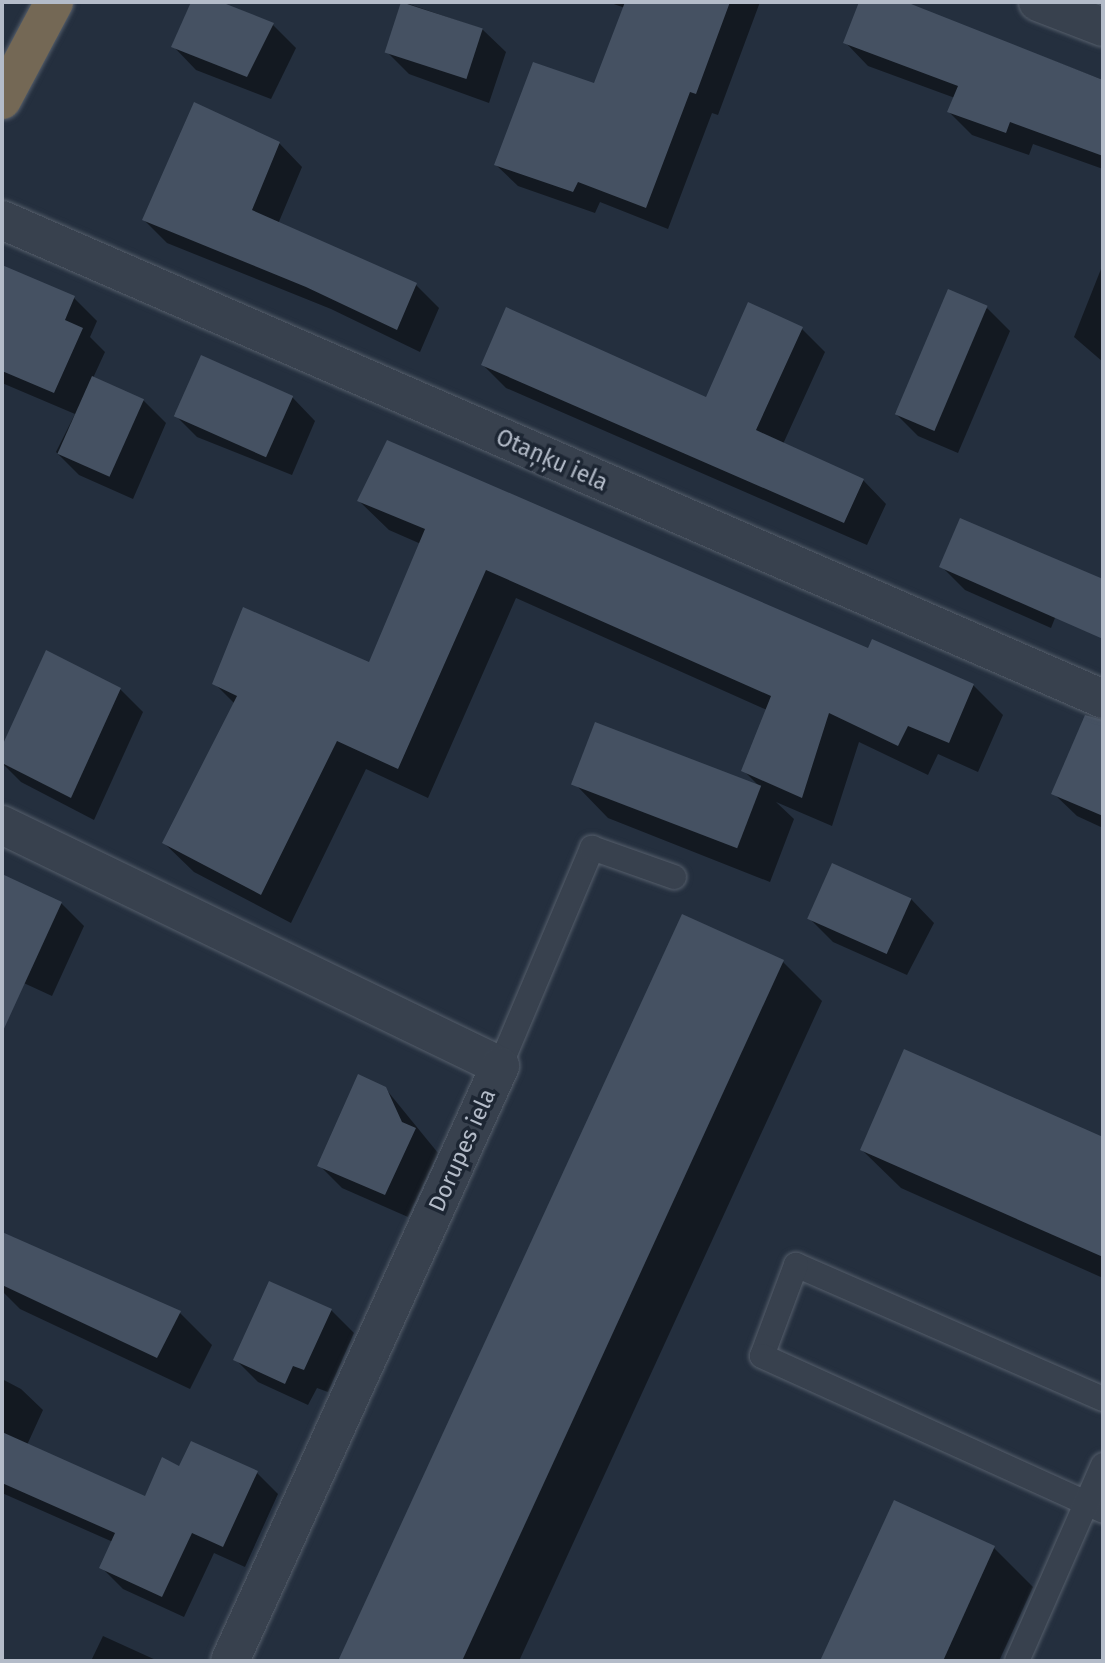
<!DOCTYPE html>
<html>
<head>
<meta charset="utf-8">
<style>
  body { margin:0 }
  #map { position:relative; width:1105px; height:1663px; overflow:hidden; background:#242f3e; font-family:"Fira Sans",sans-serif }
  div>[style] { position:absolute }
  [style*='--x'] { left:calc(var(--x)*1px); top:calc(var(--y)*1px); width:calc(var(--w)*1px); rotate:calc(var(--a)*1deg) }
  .shadow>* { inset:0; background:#0007 }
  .building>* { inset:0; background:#455162; transform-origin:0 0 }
  .roads { filter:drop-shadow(0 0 2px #565f6c) drop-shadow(0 0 2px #565f6c) }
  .lane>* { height:24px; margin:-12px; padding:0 12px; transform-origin:12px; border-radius:12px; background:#38414e }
  .street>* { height:38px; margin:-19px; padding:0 19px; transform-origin:19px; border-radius:19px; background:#38414e }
  .highway>* { height:38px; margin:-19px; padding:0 19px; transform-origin:19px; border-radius:19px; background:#746855 }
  span { translate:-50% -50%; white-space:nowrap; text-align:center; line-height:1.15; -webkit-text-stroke:7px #1d2633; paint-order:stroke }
  .street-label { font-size:23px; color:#b4bcc9 }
  .frame { position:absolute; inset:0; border:4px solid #b4bcc9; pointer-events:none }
</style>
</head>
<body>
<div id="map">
  <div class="shadow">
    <div style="clip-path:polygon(192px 2px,217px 2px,273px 25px,296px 48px,271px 99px,196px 70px,173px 46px)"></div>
    <div style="clip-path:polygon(403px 2px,482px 29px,506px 52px,489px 103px,409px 74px,386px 51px)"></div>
    <div style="clip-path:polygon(608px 2px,760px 2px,718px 115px,712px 113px,668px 229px,600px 202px,595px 213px,518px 186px,496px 165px,595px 85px,625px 8px)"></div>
    <div style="clip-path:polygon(861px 2px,900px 2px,1103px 80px,1103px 169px,1033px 144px,1029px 155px,972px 135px,949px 112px,955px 98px,868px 66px,845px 42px)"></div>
    <div style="clip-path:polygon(279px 143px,302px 167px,278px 224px,416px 285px,439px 308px,420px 352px,331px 309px,167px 243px,144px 220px)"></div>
    <div style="clip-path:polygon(1103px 264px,1103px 362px,1074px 337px)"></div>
    <div style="clip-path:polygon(2px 267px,74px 298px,97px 321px,90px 337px,105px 352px,93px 378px,143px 400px,166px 423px,133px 499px,79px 475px,56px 452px,75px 414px,2px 383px)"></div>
    <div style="clip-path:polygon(748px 305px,802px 329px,825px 352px,783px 444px,863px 480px,886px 504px,867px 545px,506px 388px,483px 365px,707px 400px)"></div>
    <div style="clip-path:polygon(987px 308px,1010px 331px,958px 453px,918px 436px,895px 413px)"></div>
    <div style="clip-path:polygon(292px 397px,315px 421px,292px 475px,197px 437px,174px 414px)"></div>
    <div style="clip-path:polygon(359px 501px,869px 650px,973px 685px,1003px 715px,978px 772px,938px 754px,928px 775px,859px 742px,832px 826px,776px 802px,794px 819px,770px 882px,608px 818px,576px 785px,759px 786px,743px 770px,767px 710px,516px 598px,428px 798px,366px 769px,291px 923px,194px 872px,164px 843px,235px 704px,215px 684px,370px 665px,421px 544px,389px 530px)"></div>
    <div style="clip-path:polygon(941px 566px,1070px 580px,1051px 628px,965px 590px)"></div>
    <div style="clip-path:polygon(47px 652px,120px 689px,143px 712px,94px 820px,21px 782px,2px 763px,2px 750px)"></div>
    <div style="clip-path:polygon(1080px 731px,1103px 741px,1103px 828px,1077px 816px,1053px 793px)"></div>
    <div style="clip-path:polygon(4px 877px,61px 903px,84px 926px,52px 996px,2px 973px)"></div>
    <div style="clip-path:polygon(911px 899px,934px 923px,907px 975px,833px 942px,810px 919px)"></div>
    <div style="clip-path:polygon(683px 916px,783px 962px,822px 1001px,519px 1661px,340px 1661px)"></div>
    <div style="clip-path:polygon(905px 1051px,1103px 1139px,1103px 1278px,901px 1188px,862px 1150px)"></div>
    <div style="clip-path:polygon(385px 1088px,438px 1153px,408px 1217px,342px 1188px,319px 1165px)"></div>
    <div style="clip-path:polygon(6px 1236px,180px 1313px,212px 1345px,190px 1389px,20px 1309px,2px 1291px)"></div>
    <div style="clip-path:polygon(331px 1310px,354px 1333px,328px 1392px,317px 1388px,308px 1405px,258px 1382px,235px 1359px)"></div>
    <div style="clip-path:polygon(2px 1379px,21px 1389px,43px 1410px,27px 1445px,146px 1498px,180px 1468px,257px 1473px,278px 1494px,245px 1567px,214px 1553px,184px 1617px,123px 1589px,101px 1567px,113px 1542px,2px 1493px)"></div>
    <div style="clip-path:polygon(894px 1502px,994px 1548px,1033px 1587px,999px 1661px,822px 1661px)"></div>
    <div style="clip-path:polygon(103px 1636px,158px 1661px,91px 1661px)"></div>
  </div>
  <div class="building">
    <div style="clip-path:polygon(191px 2px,221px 2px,274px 23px,247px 77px,171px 47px)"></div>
    <div style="left:401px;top:2px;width:86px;height:53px;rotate:18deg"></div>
    <div style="clip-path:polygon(625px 2px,730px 2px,696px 94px,690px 92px,646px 208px,578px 182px,573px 192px,494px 165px,533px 62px,594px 83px)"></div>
    <div style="clip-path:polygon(859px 2px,906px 2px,1103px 80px,1103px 156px,1010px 122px,1006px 133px,947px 112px,958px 86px,843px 43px)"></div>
    <div style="clip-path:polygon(194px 102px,280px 142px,252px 210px,417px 283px,397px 330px,306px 287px,142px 220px)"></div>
    <div style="clip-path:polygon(2px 265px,75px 296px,65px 320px,83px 328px,54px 393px,2px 371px)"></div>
    <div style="left:948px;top:289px;width:43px;height:136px;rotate:23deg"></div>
    <div style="clip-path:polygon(748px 302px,803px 327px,756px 430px,864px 479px,844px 523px,481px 365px,506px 307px,706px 397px)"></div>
    <div style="left:201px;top:355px;width:101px;height:67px;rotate:24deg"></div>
    <div style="left:92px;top:376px;width:57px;height:85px;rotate:24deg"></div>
    <div style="clip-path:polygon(387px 440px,868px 648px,872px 639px,974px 684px,949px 743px,908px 726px,898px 746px,829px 713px,802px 798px,741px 771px,771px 696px,486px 570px,398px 769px,337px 741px,261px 895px,162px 843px,237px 696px,212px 684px,243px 607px,369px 662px,425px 529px,357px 501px)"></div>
    <div style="clip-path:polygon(960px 518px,1103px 579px,1103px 639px,939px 567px)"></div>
    <div style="clip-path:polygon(46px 650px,121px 688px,71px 798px,2px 763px,2px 746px)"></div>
    <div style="clip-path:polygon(1085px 715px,1103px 720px,1103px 816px,1051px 794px)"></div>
    <div style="left:595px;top:722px;width:178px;height:67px;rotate:21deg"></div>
    <div style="left:832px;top:863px;width:87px;height:61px;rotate:24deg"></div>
    <div style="clip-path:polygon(2px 874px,62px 902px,2px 1033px)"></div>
    <div style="clip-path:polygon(682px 914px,784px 960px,572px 1422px,462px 1661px,338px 1661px)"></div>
    <div style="clip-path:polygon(904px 1049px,1103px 1137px,1103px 1257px,860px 1150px)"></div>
    <div style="clip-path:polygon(358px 1074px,386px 1087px,402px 1122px,416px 1128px,385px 1195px,317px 1166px)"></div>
    <div style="clip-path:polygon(2px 1232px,181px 1311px,157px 1358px,2px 1285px)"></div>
    <div style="clip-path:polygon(269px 1281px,332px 1309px,304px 1370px,293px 1366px,285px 1384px,233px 1360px)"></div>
    <div style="clip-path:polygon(2px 1432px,145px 1496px,162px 1457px,179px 1466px,191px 1441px,258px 1471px,223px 1547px,192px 1533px,162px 1597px,99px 1568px,115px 1533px,2px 1483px)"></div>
    <div style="clip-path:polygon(894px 1500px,995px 1546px,943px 1661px,820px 1661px)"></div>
  </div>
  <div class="roads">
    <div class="lane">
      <div style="--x:500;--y:1066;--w:237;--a:-67.1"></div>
      <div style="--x:592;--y:848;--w:87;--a:19.5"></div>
      <div style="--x:1103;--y:1399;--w:335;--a:-156.4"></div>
      <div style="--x:796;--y:1265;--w:97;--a:110.5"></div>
      <div style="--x:762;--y:1356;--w:375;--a:24.4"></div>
      <div style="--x:1017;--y:1661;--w:214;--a:-66.3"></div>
    </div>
    <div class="street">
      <div style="--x:1038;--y:2;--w:70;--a:21"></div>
      <div style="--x:2;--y:220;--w:1201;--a:23.51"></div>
      <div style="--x:2;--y:825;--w:553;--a:25.82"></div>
      <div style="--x:500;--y:1066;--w:653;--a:114.41"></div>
    </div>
    <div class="highway">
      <div style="--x:2;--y:100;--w:111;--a:-62"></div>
    </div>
  </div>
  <div class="street-label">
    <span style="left:552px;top:460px;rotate:24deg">Otaņķu iela</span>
    <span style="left:462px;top:1150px;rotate:-66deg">Dorupes iela</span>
  </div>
  <div class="frame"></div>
</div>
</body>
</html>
